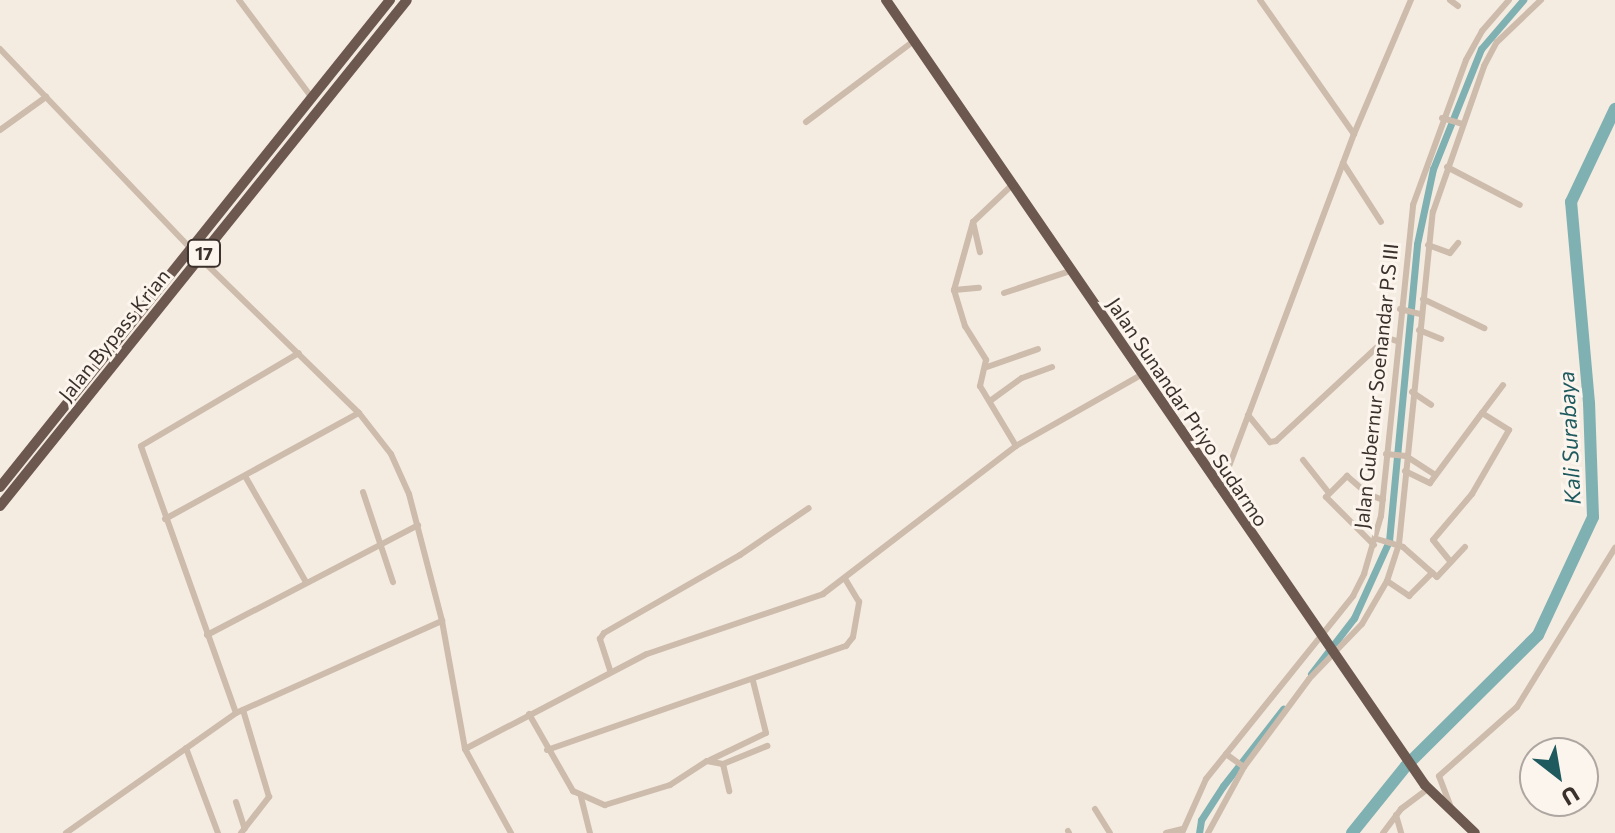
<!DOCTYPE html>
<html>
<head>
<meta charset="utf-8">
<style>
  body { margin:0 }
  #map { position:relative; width:1615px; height:833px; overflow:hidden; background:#f4ebe1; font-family:Commissioner,sans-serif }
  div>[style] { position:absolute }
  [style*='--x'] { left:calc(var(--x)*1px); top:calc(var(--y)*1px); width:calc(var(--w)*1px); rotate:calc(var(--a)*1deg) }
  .canal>* { height:7px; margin:-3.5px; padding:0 3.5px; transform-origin:3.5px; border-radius:3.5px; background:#7fb0b2 }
  .river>* { height:12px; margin:-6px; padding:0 6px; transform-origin:6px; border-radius:6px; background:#7fb0b2 }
  .minor>* { height:6px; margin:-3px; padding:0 3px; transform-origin:3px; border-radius:3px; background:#cdbbac }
  .trunk>* { height:10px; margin:-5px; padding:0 5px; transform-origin:5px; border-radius:5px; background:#6c584f }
  span { translate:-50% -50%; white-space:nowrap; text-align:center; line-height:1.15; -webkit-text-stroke:6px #fbf5ee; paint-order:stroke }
  .shield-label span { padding:2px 6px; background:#fbf5ee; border:2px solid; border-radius:6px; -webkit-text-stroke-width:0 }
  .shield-label { font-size:18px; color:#3b302b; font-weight:700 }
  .street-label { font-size:20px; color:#3b302b }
  .water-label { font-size:22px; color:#1f5a5e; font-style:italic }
  .north { position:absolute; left:1519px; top:737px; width:80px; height:80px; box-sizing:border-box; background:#fbf5ee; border:2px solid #aea6a0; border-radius:50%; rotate:149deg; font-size:22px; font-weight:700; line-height:32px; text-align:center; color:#3b302b }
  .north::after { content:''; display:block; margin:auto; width:28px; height:36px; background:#1f5a5e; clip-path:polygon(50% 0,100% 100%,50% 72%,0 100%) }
</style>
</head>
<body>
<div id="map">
  <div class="canal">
    <div style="--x:1311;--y:674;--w:71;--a:-52.5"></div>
    <div style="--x:1354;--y:618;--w:85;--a:-65.6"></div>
    <div style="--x:1389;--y:541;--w:298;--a:-84.6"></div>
    <div style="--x:1417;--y:244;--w:77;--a:-78"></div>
    <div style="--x:1433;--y:169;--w:129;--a:-68.2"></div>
    <div style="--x:1481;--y:49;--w:65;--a:-49.4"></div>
    <div style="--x:1199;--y:833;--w:13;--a:-81"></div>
    <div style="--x:1201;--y:820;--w:40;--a:-57.1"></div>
    <div style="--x:1223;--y:786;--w:98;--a:-52.1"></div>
  </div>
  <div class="river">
    <div style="--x:1352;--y:833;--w:86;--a:-51.1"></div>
    <div style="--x:1406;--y:766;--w:186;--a:-44.8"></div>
    <div style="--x:1538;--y:635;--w:130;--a:-65"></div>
    <div style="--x:1593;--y:517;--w:114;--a:-92"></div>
    <div style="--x:1589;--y:403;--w:202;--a:-95.1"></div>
    <div style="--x:1571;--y:202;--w:103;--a:-64.7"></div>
  </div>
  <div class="minor">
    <div style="--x:239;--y:0;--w:122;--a:53.3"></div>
    <div style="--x:1260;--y:0;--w:164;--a:55"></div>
    <div style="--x:1450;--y:0;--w:10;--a:37"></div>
    <div style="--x:0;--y:49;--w:277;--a:46.3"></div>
    <div style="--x:1442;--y:118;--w:22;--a:16"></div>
    <div style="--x:806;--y:122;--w:135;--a:-36.9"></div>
    <div style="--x:0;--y:130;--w:57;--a:-35.7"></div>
    <div style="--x:1343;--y:163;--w:70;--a:57.2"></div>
    <div style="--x:1447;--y:167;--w:82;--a:27.5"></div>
    <div style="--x:1011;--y:186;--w:52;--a:136.5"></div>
    <div style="--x:973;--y:222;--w:71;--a:105.6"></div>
    <div style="--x:954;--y:290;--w:38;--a:73"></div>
    <div style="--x:965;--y:326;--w:40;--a:58"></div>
    <div style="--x:986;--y:360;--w:27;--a:103"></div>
    <div style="--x:980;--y:386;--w:70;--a:59"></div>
    <div style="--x:973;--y:222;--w:31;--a:77"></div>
    <div style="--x:1428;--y:245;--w:23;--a:20"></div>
    <div style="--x:1450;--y:253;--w:13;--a:-51"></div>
    <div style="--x:199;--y:257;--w:223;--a:44.3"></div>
    <div style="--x:359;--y:413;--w:52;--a:52"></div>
    <div style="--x:391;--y:454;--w:44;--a:65.8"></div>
    <div style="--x:409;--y:494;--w:131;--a:75.4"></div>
    <div style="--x:442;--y:621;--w:130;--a:79.8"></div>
    <div style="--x:465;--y:749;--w:96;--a:61.3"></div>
    <div style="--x:954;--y:290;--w:25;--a:-5"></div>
    <div style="--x:1004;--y:293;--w:70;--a:-18.4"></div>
    <div style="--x:1423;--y:299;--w:68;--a:25.4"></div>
    <div style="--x:1400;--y:309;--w:21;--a:14"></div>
    <div style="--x:1419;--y:330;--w:24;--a:22"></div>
    <div style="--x:987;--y:367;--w:54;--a:-19.4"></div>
    <div style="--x:1412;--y:392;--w:23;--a:34"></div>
    <div style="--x:990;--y:401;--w:39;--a:-36"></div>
    <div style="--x:1022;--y:378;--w:32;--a:-20"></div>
    <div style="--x:1482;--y:413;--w:35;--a:-53"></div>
    <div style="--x:1248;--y:415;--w:35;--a:51"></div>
    <div style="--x:1270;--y:442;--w:6;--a:-9"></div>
    <div style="--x:1276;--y:441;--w:151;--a:-42.9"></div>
    <div style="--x:1387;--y:338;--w:10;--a:17"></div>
    <div style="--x:1386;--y:454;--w:20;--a:6"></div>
    <div style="--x:1406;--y:456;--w:35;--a:33"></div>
    <div style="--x:1303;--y:460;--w:42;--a:51.8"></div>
    <div style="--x:1405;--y:471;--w:28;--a:26"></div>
    <div style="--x:1430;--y:483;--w:87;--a:-53.4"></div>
    <div style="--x:1482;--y:413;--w:32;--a:32"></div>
    <div style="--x:1509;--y:430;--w:74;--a:120"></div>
    <div style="--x:1472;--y:494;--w:60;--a:130.3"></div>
    <div style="--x:1433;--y:540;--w:28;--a:51"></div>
    <div style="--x:245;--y:476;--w:122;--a:60.1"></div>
    <div style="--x:1216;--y:485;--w:12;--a:-42"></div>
    <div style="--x:1225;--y:477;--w:366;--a:-69.4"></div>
    <div style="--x:1354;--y:134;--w:146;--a:-67"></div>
    <div style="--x:363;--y:492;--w:95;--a:71.6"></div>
    <div style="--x:165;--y:519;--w:221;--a:-28.7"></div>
    <div style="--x:1377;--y:539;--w:27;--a:17"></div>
    <div style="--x:1403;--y:547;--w:45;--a:41.4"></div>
    <div style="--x:1437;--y:577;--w:41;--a:-47"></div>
    <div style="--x:1374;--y:545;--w:68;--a:-135"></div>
    <div style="--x:1326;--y:497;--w:30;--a:-45"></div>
    <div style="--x:1347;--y:476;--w:28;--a:41"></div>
    <div style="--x:1368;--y:494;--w:16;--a:22"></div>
    <div style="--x:1387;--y:581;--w:27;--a:34"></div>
    <div style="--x:1409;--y:596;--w:33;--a:-45"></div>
    <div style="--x:207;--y:635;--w:238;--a:-27.5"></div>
    <div style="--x:610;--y:670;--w:33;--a:-108"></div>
    <div style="--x:600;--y:639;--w:7;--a:-56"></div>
    <div style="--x:604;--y:633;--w:157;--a:-29.8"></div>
    <div style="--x:740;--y:555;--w:83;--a:-34.3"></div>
    <div style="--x:236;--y:713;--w:283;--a:-109.6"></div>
    <div style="--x:141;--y:446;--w:183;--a:-30.5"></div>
    <div style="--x:529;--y:714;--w:89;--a:60.3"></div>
    <div style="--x:573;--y:791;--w:35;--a:24"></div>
    <div style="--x:605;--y:805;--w:68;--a:-17.1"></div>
    <div style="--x:670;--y:785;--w:44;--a:-33"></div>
    <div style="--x:707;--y:761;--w:16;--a:11"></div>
    <div style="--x:723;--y:764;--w:48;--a:-22.2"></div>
    <div style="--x:186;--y:748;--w:91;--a:69.4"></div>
    <div style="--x:465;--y:749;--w:205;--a:-27.6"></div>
    <div style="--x:647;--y:654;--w:186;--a:-18.8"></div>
    <div style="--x:823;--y:594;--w:243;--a:-37.5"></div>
    <div style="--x:1016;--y:446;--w:144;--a:-29.6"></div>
    <div style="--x:547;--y:750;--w:317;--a:-19.2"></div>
    <div style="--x:846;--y:646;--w:11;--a:-52"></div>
    <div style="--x:853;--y:637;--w:36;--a:-80"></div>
    <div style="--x:859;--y:602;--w:27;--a:-121"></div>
    <div style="--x:1226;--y:754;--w:22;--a:36"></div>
    <div style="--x:710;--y:760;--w:62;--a:-25.7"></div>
    <div style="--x:766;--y:733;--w:54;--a:-104"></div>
    <div style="--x:723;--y:764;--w:28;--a:77"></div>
    <div style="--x:581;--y:797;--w:37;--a:76"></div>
    <div style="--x:236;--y:802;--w:28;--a:72"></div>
    <div style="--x:1095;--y:809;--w:28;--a:58"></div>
    <div style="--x:1452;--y:810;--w:36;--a:-111"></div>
    <div style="--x:1439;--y:776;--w:104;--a:-41.5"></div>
    <div style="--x:1517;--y:707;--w:187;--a:-58.4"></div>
    <div style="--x:1396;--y:815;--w:19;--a:74"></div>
    <div style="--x:1068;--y:831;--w:2;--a:63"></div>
    <div style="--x:66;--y:833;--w:208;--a:-35.2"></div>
    <div style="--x:236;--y:713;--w:226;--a:-24.1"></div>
    <div style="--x:241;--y:833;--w:46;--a:-52.1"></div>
    <div style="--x:269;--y:797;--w:91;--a:-106.6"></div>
    <div style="--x:1166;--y:833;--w:16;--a:-14"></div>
    <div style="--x:1182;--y:833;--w:59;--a:-66"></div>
    <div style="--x:1206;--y:779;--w:235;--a:-51.2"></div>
    <div style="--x:1353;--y:596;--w:25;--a:-63"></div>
    <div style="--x:1364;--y:574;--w:60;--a:-73.7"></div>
    <div style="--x:1381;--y:516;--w:313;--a:-84.1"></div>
    <div style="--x:1413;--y:205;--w:154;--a:-69.9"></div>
    <div style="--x:1466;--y:60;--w:33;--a:-61"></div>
    <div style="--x:1482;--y:31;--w:41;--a:-48.9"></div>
    <div style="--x:1208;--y:833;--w:75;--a:-61.4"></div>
    <div style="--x:1244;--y:767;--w:109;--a:-53.5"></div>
    <div style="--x:1309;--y:679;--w:76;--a:-46.1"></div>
    <div style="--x:1362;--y:624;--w:50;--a:-59.8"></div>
    <div style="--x:1387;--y:581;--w:39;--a:-72"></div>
    <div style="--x:1399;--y:544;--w:334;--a:-84.2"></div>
    <div style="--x:1433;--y:212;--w:155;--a:-70.7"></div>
    <div style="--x:1484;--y:66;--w:27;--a:-62"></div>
    <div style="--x:1497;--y:42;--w:61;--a:-43.7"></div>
    <div style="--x:1383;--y:833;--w:30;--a:-53"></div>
    <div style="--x:1401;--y:809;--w:34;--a:-37"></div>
  </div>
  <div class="trunk">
    <div style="--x:886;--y:0;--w:952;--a:55.53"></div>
    <div style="--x:1425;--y:785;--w:69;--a:43.8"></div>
    <div style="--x:0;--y:487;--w:624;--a:-51.31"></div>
    <div style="--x:0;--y:506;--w:649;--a:-51.19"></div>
  </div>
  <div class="shield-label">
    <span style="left:204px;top:253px">17</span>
  </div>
  <div class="street-label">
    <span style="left:114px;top:335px;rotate:-51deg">Jalan Bypass Krian</span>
    <span style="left:1376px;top:386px;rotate:-84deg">Jalan Gubernur Soenandar P.S III</span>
    <span style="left:1188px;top:412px;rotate:56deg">Jalan Sunandar Priyo Sudarmo</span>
  </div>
  <div class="water-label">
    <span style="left:1569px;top:438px;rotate:-93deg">Kali Surabaya</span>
  </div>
  <div class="north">U</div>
</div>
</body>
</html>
